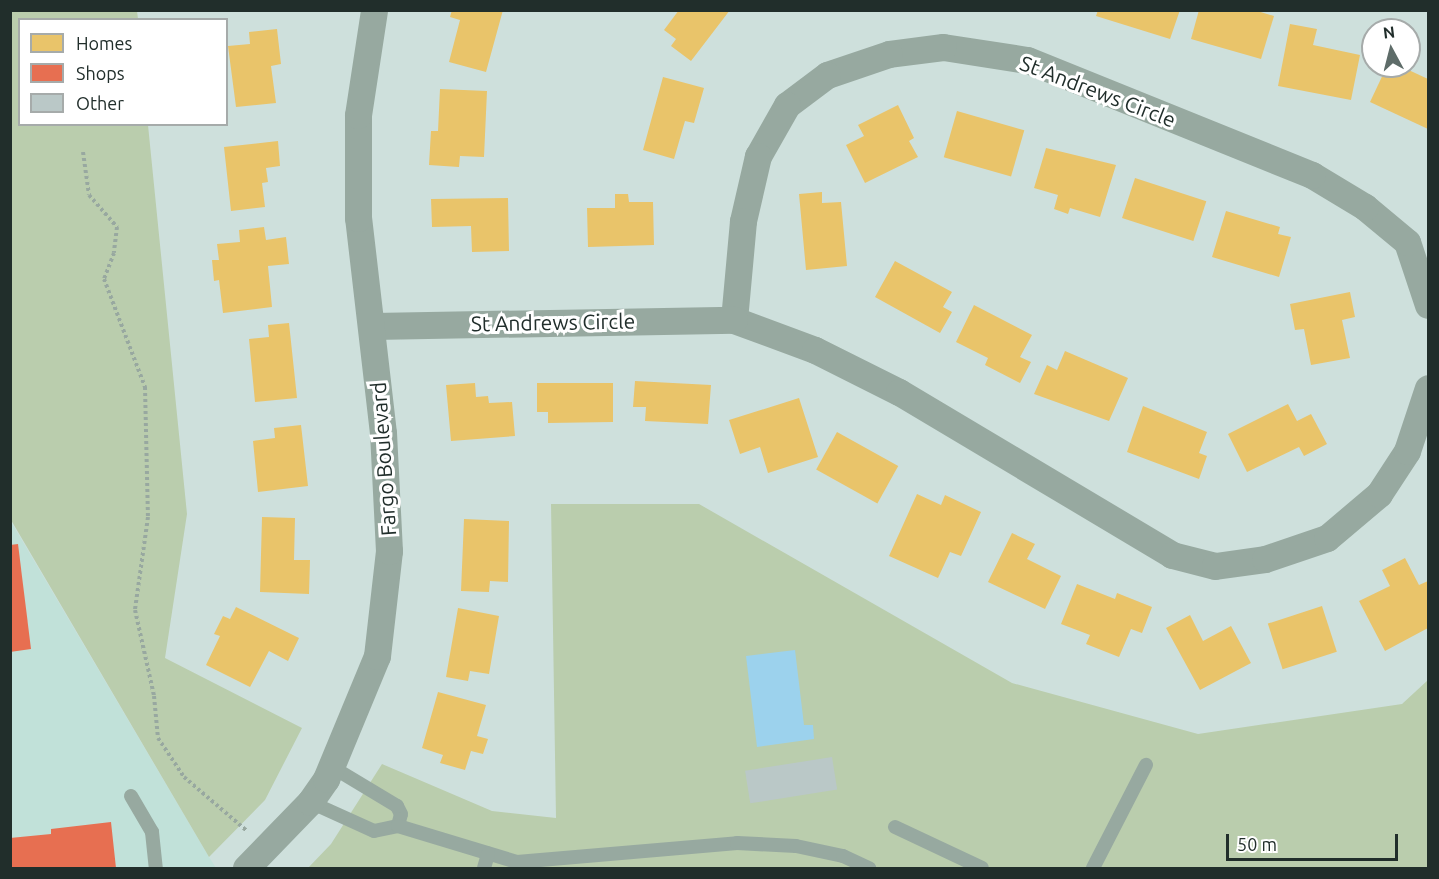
<!DOCTYPE html>
<html>
<head>
<meta charset="utf-8">
<style>
  body { margin:0 }
  #map { position:relative; width:1439px; height:879px; overflow:hidden; background:#cee0dc; font-family:Ubuntu,sans-serif }
  div>[style] { position:absolute }
  [style*='--x'] { left:calc(var(--x)*1px); top:calc(var(--y)*1px); width:calc(var(--w)*1px); rotate:calc(var(--a)*1deg) }
  .built>* { inset:0; background:#c1e1d9 }
  .green>* { inset:0; background:#bacdad }
  .water>* { inset:0; background:#9cd2ed }
  .homes>* { inset:0; background:#e9c46a; transform-origin:0 0 }
  .shops>* { inset:0; background:#e76f51 }
  .building>* { inset:0; background:#bac8c7; transform-origin:0 0 }
  .path>* { height:4px; margin-top:-2px; transform-origin:0; background:repeating-linear-gradient(90deg,#98a8a0 0 3px,transparent 0 6px) }
  .lane>* { height:14px; margin:-7px; padding:0 7px; transform-origin:7px; border-radius:7px; background:#97a9a0 }
  .street>* { height:27px; margin:-13.5px; padding:0 13.5px; transform-origin:13.5px; border-radius:13.5px; background:#97a9a0 }
  span { translate:-50% -50%; white-space:nowrap; text-align:center; line-height:1.15; -webkit-text-stroke:6px #fff; paint-order:stroke }
  .street-label { font-size:21px; color:#212e2b }
  .frame { position:absolute; inset:0; border:12px solid #212e2b; pointer-events:none }
  .legend { position:absolute; left:18px; top:18px; width:210px; height:108px; box-sizing:border-box; background:#fff; border:2px solid #a6abaa; margin:0; padding:8px 10px; list-style:none; font-size:18px; color:#212e2b }
  .legend li { display:flex; align-items:center; gap:12px; height:30px }
  .legend b { width:30px; border:2px solid #a6abaa }
  .north { position:absolute; left:1361px; top:18px; width:60px; height:60px; box-sizing:border-box; background:#fff; border:2px solid #a6abaa; border-radius:50%; rotate:353deg; font-size:16px; font-weight:700; line-height:24px; text-align:center; color:#212e2b }
  .north::after { content:''; display:block; margin:auto; width:21px; height:27px; background:#5e6c69; clip-path:polygon(50% 0,100% 100%,50% 72%,0 100%) }
  .scale { position:absolute; left:1226px; top:834px; width:172px; height:27px; box-sizing:border-box; border:3px solid #212e2b; border-top:0; padding-left:8px; font-size:18px; line-height:21px; white-space:nowrap; color:#212e2b; -webkit-text-stroke:4px #fff; paint-order:stroke }
</style>
</head>
<body>
<div id="map">
  <div class="built">
    <div style="clip-path:polygon(10px 520px,209px 857px,216px 868px,11px 868px)"></div>
  </div>
  <div class="green">
    <div style="clip-path:polygon(10px 11px,137px 11px,138px 19px,20px 20px,20px 124px,148px 125px,187px 514px,165px 658px,302px 728px,265px 800px,209px 857px,11px 520px)"></div>
    <div style="clip-path:polygon(551px 504px,699px 504px,1012px 683px,1198px 734px,1402px 704px,1428px 680px,1428px 868px,308px 868px,331px 844px,382px 764px,492px 811px,556px 818px)"></div>
  </div>
  <div class="water">
    <div style="clip-path:polygon(795px 650px,804px 725px,813px 725px,814px 739px,757px 747px,746px 656px)"></div>
  </div>
  <div class="homes">
    <div style="clip-path:polygon(452px 10px,503px 10px,486px 72px,449px 62px,460px 20px,450px 17px)"></div>
    <div style="clip-path:polygon(679px 10px,730px 10px,691px 61px,671px 46px,676px 39px,664px 30px)"></div>
    <div style="clip-path:polygon(1098px 10px,1180px 10px,1170px 39px,1096px 16px)"></div>
    <div style="clip-path:polygon(1199px 10px,1254px 10px,1274px 16px,1261px 59px,1191px 39px)"></div>
    <div style="clip-path:polygon(1290px 24px,1317px 29px,1313px 45px,1360px 55px,1351px 100px,1278px 86px)"></div>
    <div style="clip-path:polygon(277px 29px,281px 64px,271px 66px,276px 103px,236px 107px,228px 46px,250px 44px,249px 32px)"></div>
    <div style="clip-path:polygon(1387px 66px,1400px 66px,1428px 79px,1428px 129px,1370px 102px)"></div>
    <div style="clip-path:polygon(663px 77px,704px 88px,694px 123px,685px 121px,674px 159px,643px 150px)"></div>
    <div style="clip-path:polygon(440px 89px,487px 91px,484px 157px,460px 156px,459px 167px,429px 165px,431px 131px,438px 131px)"></div>
    <div style="clip-path:polygon(898px 105px,914px 138px,909px 141px,918px 157px,865px 183px,846px 145px,864px 136px,858px 125px)"></div>
    <div style="left:957px;top:111px;width:70px;height:48px;rotate:16deg"></div>
    <div style="clip-path:polygon(278px 141px,280px 166px,266px 168px,268px 182px,262px 183px,265px 207px,231px 211px,224px 147px)"></div>
    <div style="clip-path:polygon(1046px 148px,1116px 165px,1100px 217px,1070px 208px,1068px 214px,1054px 209px,1058px 195px,1034px 188px)"></div>
    <div style="left:1135px;top:178px;width:75px;height:42px;rotate:18deg"></div>
    <div style="clip-path:polygon(822px 192px,822px 203px,841px 202px,847px 266px,806px 270px,799px 194px)"></div>
    <div style="clip-path:polygon(615px 194px,628px 194px,629px 202px,653px 202px,654px 245px,588px 247px,587px 208px,615px 208px)"></div>
    <div style="clip-path:polygon(508px 198px,509px 251px,472px 252px,471px 226px,432px 227px,431px 199px)"></div>
    <div style="clip-path:polygon(1226px 211px,1280px 227px,1278px 234px,1291px 237px,1279px 277px,1212px 257px)"></div>
    <div style="clip-path:polygon(264px 227px,266px 240px,286px 237px,289px 264px,268px 266px,272px 307px,223px 313px,219px 280px,214px 281px,212px 260px,219px 260px,217px 244px,240px 242px,239px 230px)"></div>
    <div style="clip-path:polygon(895px 261px,952px 292px,943px 307px,952px 312px,940px 333px,875px 297px)"></div>
    <div style="clip-path:polygon(1350px 292px,1355px 317px,1342px 320px,1350px 358px,1311px 365px,1304px 329px,1295px 330px,1290px 304px)"></div>
    <div style="clip-path:polygon(974px 305px,1032px 335px,1020px 357px,1031px 362px,1020px 383px,985px 365px,988px 358px,956px 342px)"></div>
    <div style="clip-path:polygon(289px 323px,297px 398px,255px 402px,249px 339px,269px 337px,268px 325px)"></div>
    <div style="clip-path:polygon(1065px 351px,1128px 378px,1109px 421px,1034px 394px,1047px 365px,1057px 370px)"></div>
    <div style="clip-path:polygon(635px 381px,711px 385px,708px 424px,645px 421px,646px 407px,633px 407px)"></div>
    <div style="clip-path:polygon(475px 383px,476px 397px,488px 396px,489px 403px,512px 402px,515px 436px,451px 441px,446px 385px)"></div>
    <div style="clip-path:polygon(537px 383px,613px 383px,613px 422px,548px 423px,548px 412px,537px 412px)"></div>
    <div style="clip-path:polygon(799px 398px,818px 457px,768px 473px,760px 447px,740px 454px,729px 420px)"></div>
    <div style="clip-path:polygon(1288px 404px,1297px 421px,1311px 414px,1327px 444px,1304px 456px,1299px 447px,1247px 472px,1228px 434px)"></div>
    <div style="clip-path:polygon(1143px 406px,1207px 432px,1199px 453px,1207px 456px,1199px 479px,1127px 452px)"></div>
    <div style="clip-path:polygon(301px 425px,308px 486px,258px 492px,253px 441px,275px 438px,274px 428px)"></div>
    <div style="left:837px;top:432px;width:70px;height:43px;rotate:29deg"></div>
    <div style="clip-path:polygon(917px 494px,941px 505px,945px 495px,981px 512px,961px 556px,950px 552px,938px 578px,889px 556px)"></div>
    <div style="clip-path:polygon(262px 517px,295px 518px,294px 560px,310px 560px,309px 594px,260px 592px)"></div>
    <div style="clip-path:polygon(464px 519px,509px 521px,508px 582px,490px 581px,489px 592px,461px 591px)"></div>
    <div style="clip-path:polygon(1012px 533px,1035px 544px,1027px 559px,1061px 576px,1045px 609px,988px 582px)"></div>
    <div style="clip-path:polygon(1405px 558px,1419px 585px,1428px 581px,1428px 628px,1385px 651px,1359px 601px,1390px 586px,1382px 570px)"></div>
    <div style="clip-path:polygon(1077px 584px,1115px 599px,1117px 593px,1152px 607px,1142px 633px,1131px 629px,1119px 657px,1086px 644px,1090px 635px,1061px 624px)"></div>
    <div style="left:1322px;top:606px;width:48px;height:57px;rotate:72deg"></div>
    <div style="clip-path:polygon(236px 607px,299px 638px,288px 661px,269px 651px,250px 687px,206px 665px,220px 636px,214px 634px,223px 616px,230px 619px)"></div>
    <div style="clip-path:polygon(458px 608px,499px 616px,489px 674px,470px 671px,468px 681px,446px 677px)"></div>
    <div style="clip-path:polygon(1190px 615px,1203px 641px,1231px 626px,1251px 663px,1200px 690px,1166px 628px)"></div>
    <div style="clip-path:polygon(438px 692px,486px 705px,477px 736px,488px 739px,483px 754px,471px 751px,465px 770px,440px 763px,443px 755px,422px 748px)"></div>
  </div>
  <div class="shops">
    <div style="clip-path:polygon(18px 544px,31px 649px,10px 652px,10px 545px)"></div>
    <div style="clip-path:polygon(111px 822px,116px 868px,10px 868px,10px 838px,51px 834px,51px 829px)"></div>
  </div>
  <div class="building">
    <div style="left:832px;top:757px;width:33px;height:88px;rotate:81deg"></div>
  </div>
  <div class="path">
    <div style="--x:83;--y:152;--w:43;--a:82.1"></div>
    <div style="--x:89;--y:195;--w:43;--a:48.8"></div>
    <div style="--x:117;--y:227;--w:26;--a:97"></div>
    <div style="--x:114;--y:253;--w:28;--a:111"></div>
    <div style="--x:104;--y:279;--w:116;--a:69.2"></div>
    <div style="--x:145;--y:387;--w:130;--a:88.7"></div>
    <div style="--x:148;--y:517;--w:94;--a:98"></div>
    <div style="--x:135;--y:610;--w:88;--a:77.5"></div>
    <div style="--x:154;--y:696;--w:42;--a:84.6"></div>
    <div style="--x:158;--y:738;--w:47;--a:56.3"></div>
    <div style="--x:184;--y:777;--w:83;--a:40.6"></div>
  </div>
  <div class="lane">
    <div style="--x:131;--y:796;--w:42;--a:59.7"></div>
    <div style="--x:152;--y:832;--w:36;--a:84"></div>
    <div style="--x:310;--y:802;--w:70;--a:24.4"></div>
    <div style="--x:374;--y:831;--w:25;--a:-12"></div>
    <div style="--x:398;--y:826;--w:12;--a:-76"></div>
    <div style="--x:401;--y:814;--w:9;--a:-117"></div>
    <div style="--x:397;--y:806;--w:76;--a:-149"></div>
    <div style="--x:398;--y:826;--w:124;--a:16.8"></div>
    <div style="--x:517;--y:862;--w:221;--a:-4.9"></div>
    <div style="--x:737;--y:843;--w:59;--a:2.9"></div>
    <div style="--x:796;--y:846;--w:48;--a:12"></div>
    <div style="--x:843;--y:856;--w:29;--a:25"></div>
    <div style="--x:895;--y:827;--w:96;--a:25.2"></div>
    <div style="--x:484;--y:868;--w:15;--a:-74"></div>
    <div style="--x:1093;--y:868;--w:116;--a:-62.8"></div>
  </div>
  <div class="street">
    <div style="--x:1428;--y:305;--w:66;--a:-108.4"></div>
    <div style="--x:1407;--y:242;--w:55;--a:-140.2"></div>
    <div style="--x:1365;--y:207;--w:62;--a:-148.9"></div>
    <div style="--x:1312;--y:175;--w:307;--a:-158"></div>
    <div style="--x:1027;--y:60;--w:85;--a:-171.2"></div>
    <div style="--x:943;--y:47;--w:54;--a:172.6"></div>
    <div style="--x:889;--y:54;--w:65;--a:161.3"></div>
    <div style="--x:827;--y:75;--w:50;--a:143.1"></div>
    <div style="--x:787;--y:105;--w:59;--a:119.6"></div>
    <div style="--x:758;--y:156;--w:67;--a:103"></div>
    <div style="--x:743;--y:221;--w:99;--a:95.2"></div>
    <div style="--x:734;--y:320;--w:86;--a:20.3"></div>
    <div style="--x:815;--y:350;--w:94;--a:26.6"></div>
    <div style="--x:899;--y:392;--w:318;--a:30.8"></div>
    <div style="--x:1172;--y:555;--w:44;--a:14.3"></div>
    <div style="--x:1215;--y:566;--w:50;--a:-8"></div>
    <div style="--x:1265;--y:559;--w:65;--a:-18.7"></div>
    <div style="--x:1327;--y:538;--w:68;--a:-40.2"></div>
    <div style="--x:1379;--y:494;--w:51;--a:-56.9"></div>
    <div style="--x:1407;--y:451;--w:66;--a:-71.6"></div>
    <div style="--x:373;--y:326;--w:361;--a:-1"></div>
    <div style="--x:246;--y:868;--w:92;--a:-45.9"></div>
    <div style="--x:310;--y:802;--w:28;--a:-55"></div>
    <div style="--x:326;--y:779;--w:133;--a:-67.5"></div>
    <div style="--x:377;--y:656;--w:106;--a:-83.5"></div>
    <div style="--x:389;--y:551;--w:118;--a:-92.9"></div>
    <div style="--x:383;--y:433;--w:216;--a:-96.6"></div>
    <div style="--x:358;--y:218;--w:103;--a:-90"></div>
    <div style="--x:358;--y:115;--w:106;--a:-81.3"></div>
  </div>
  <div class="street-label">
    <span style="left:1098px;top:91px;rotate:21deg">St Andrews Circle</span>
    <span style="left:553px;top:322px;rotate:-1deg">St Andrews Circle</span>
    <span style="left:383px;top:459px;rotate:-94deg">Fargo Boulevard</span>
  </div>
  <div class="frame"></div>
  <ul class="legend">
  <li><b style="height:16px;background:#e9c46a"></b>Homes</li>
  <li><b style="height:16px;background:#e76f51"></b>Shops</li>
  <li><b style="height:16px;background:#bac8c7"></b>Other</li>
  </ul>
  <div class="north">N</div>
  <div class="scale">50 m</div>
</div>
</body>
</html>
